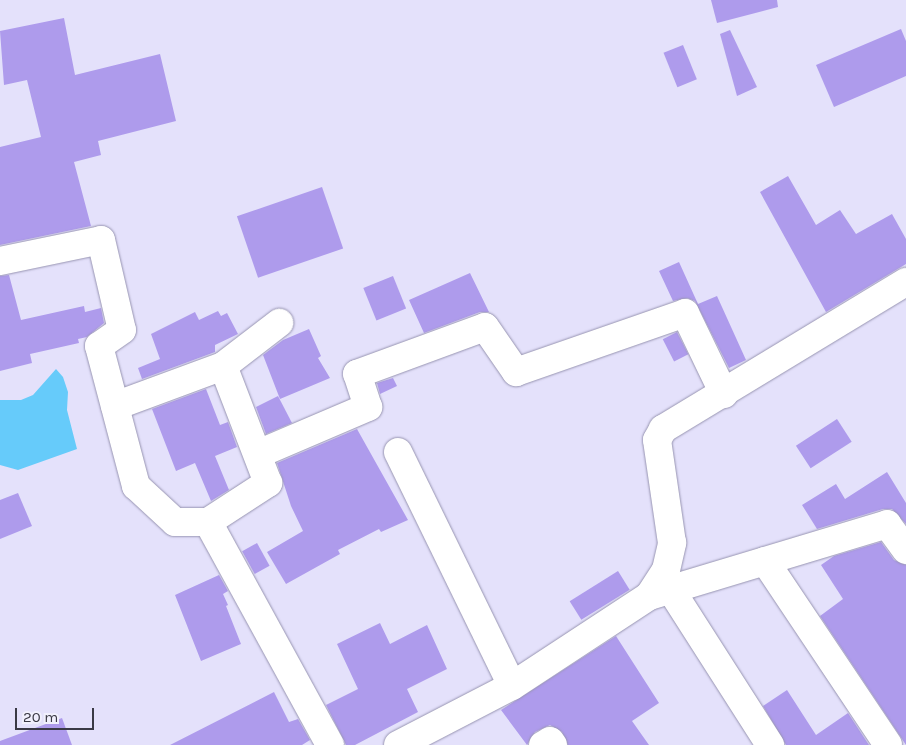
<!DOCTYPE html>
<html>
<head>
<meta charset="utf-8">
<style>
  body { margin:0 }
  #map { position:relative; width:906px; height:745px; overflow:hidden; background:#e4e1fb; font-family:Karla,sans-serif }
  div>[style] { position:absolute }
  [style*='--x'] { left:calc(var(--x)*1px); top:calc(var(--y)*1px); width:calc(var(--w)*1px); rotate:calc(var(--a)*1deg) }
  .water>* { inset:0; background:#66cbfa }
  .building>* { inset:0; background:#ae9bec; transform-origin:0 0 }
  .roads { filter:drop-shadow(0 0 1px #9794b1) drop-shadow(0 0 1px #9794b1) }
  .minor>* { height:28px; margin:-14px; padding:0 14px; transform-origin:14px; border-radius:14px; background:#fff }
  span { translate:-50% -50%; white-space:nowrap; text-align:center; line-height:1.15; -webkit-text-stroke:4.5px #f1f0fd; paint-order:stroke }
  .scale { position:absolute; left:15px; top:708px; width:79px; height:22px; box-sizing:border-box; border:2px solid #3a3945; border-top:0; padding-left:6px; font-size:15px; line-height:18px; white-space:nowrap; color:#3a3945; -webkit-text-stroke:4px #f1f0fd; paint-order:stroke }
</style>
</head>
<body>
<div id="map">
  <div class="water">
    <div style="clip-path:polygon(56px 369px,63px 377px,68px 392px,67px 410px,77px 449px,18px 470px,0 465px,0 400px,21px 400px,33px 395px)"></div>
  </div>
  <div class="building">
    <div style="clip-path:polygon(711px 0,777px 0,778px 7px,717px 23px)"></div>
    <div style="clip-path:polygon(64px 18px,75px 75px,160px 54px,176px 121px,98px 141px,101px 155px,74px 162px,91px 226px,0 245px,0 147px,41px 137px,27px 80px,4px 85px,0 31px)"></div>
    <div style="clip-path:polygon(901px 29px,906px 41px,906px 76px,834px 107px,816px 65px)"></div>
    <div style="clip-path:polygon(730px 30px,757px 87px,737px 96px,720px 34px)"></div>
    <div style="left:683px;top:45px;width:37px;height:21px;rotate:68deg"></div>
    <div style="clip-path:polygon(788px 176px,816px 225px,840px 210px,856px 234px,892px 214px,906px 239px,906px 264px,826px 312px,760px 192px)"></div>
    <div style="left:322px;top:187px;width:65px;height:90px;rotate:71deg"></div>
    <div style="clip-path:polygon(679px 262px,698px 304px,717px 296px,746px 360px,729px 368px,695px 301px,687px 298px,673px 301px,659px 271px)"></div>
    <div style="clip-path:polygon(470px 273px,489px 312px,480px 312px,424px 333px,409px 300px)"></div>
    <div style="clip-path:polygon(9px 275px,21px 320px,84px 306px,85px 312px,101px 308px,104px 323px,87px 337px,78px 339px,79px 343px,30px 354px,32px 363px,0 371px,0 276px)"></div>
    <div style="left:393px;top:276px;width:35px;height:32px;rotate:68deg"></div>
    <div style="clip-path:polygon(218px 311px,221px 316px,227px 313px,238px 334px,215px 345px,215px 352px,142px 379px,138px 368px,160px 359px,151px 334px,195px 312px,199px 320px)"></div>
    <div style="clip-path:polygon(309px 329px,321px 356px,318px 358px,330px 378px,280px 399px,263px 355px,283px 340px)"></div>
    <div style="left:677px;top:332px;width:25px;height:16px;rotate:63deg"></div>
    <div style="clip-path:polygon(393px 378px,397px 386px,380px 394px,377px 383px)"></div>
    <div style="clip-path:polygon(206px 389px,220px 425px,228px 422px,237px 447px,215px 456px,229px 490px,211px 501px,195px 463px,176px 471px,152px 409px)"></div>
    <div style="clip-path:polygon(278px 396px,292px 423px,266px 434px,256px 407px)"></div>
    <div style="left:837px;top:419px;width:27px;height:49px;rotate:57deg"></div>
    <div style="clip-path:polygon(357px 429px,408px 520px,381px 532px,379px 529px,338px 550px,340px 554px,286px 584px,267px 552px,303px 531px,291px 506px,277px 463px)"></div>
    <div style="clip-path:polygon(887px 472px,906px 503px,906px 524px,892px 509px,883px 509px,817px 529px,802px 505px,836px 484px,845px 499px)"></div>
    <div style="clip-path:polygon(18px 493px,32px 526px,0 539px,0 500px)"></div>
    <div style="clip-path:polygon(881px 542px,894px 560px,906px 565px,906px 745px,820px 616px,843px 599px,821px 565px,834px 556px)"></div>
    <div style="left:257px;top:543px;width:26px;height:17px;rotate:61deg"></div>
    <div style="left:618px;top:571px;width:22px;height:57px;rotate:58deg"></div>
    <div style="clip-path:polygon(219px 575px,228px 591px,223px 594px,228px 605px,226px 606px,241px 644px,201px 661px,175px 595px)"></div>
    <div style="clip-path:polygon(380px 623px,390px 644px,427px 625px,447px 669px,407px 689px,418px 712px,355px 745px,346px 745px,326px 705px,358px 689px,337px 644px)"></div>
    <div style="clip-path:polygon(616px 636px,659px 703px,632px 721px,649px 745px,568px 745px,562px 732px,550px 725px,535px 732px,527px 745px,501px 710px)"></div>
    <div style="clip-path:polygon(787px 690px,816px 735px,848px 713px,869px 745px,786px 745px,763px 706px)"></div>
    <div style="clip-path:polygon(274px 692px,289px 722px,298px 719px,310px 740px,302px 745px,170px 745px)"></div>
    <div style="clip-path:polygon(62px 718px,72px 745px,0 745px,0 741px)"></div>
  </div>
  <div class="roads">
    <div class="minor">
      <div style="--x:0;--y:261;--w:103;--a:-11.7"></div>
      <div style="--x:101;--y:240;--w:92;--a:76.9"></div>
      <div style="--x:122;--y:330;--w:28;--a:145"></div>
      <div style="--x:99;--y:346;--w:145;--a:75.2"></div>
      <div style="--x:136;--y:486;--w:53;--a:42.7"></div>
      <div style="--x:175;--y:522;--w:33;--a:0"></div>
      <div style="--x:208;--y:522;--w:254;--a:61.3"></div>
      <div style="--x:115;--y:406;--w:115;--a:-20.3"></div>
      <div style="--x:223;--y:366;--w:71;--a:-37.5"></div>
      <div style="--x:398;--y:452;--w:260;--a:64"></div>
      <div style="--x:258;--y:454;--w:120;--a:-23.1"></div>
      <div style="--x:368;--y:407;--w:35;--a:-108"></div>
      <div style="--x:357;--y:374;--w:136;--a:-20.2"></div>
      <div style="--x:485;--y:327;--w:55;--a:55.4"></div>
      <div style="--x:516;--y:372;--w:179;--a:-19.2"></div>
      <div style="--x:685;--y:313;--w:90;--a:64.3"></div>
      <div style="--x:208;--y:522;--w:72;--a:-33"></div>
      <div style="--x:268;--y:483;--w:125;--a:-111"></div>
      <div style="--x:765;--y:561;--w:221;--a:56.2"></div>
      <div style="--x:671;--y:590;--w:184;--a:57.4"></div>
      <div style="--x:649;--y:596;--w:249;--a:-16.8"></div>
      <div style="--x:887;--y:524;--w:32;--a:54"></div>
      <div style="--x:398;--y:745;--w:128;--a:-27.4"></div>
      <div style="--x:512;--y:686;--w:164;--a:-33.3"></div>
      <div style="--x:649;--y:596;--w:31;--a:-57"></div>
      <div style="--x:666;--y:570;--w:28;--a:-77"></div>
      <div style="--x:672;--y:543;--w:104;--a:-98.3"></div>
      <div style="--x:657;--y:440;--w:13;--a:-61"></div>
      <div style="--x:663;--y:429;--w:284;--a:-31.2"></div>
      <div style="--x:543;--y:745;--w:8;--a:-30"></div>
      <div style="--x:550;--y:741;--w:5;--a:53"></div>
    </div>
  </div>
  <div class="scale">20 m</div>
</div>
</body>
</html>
